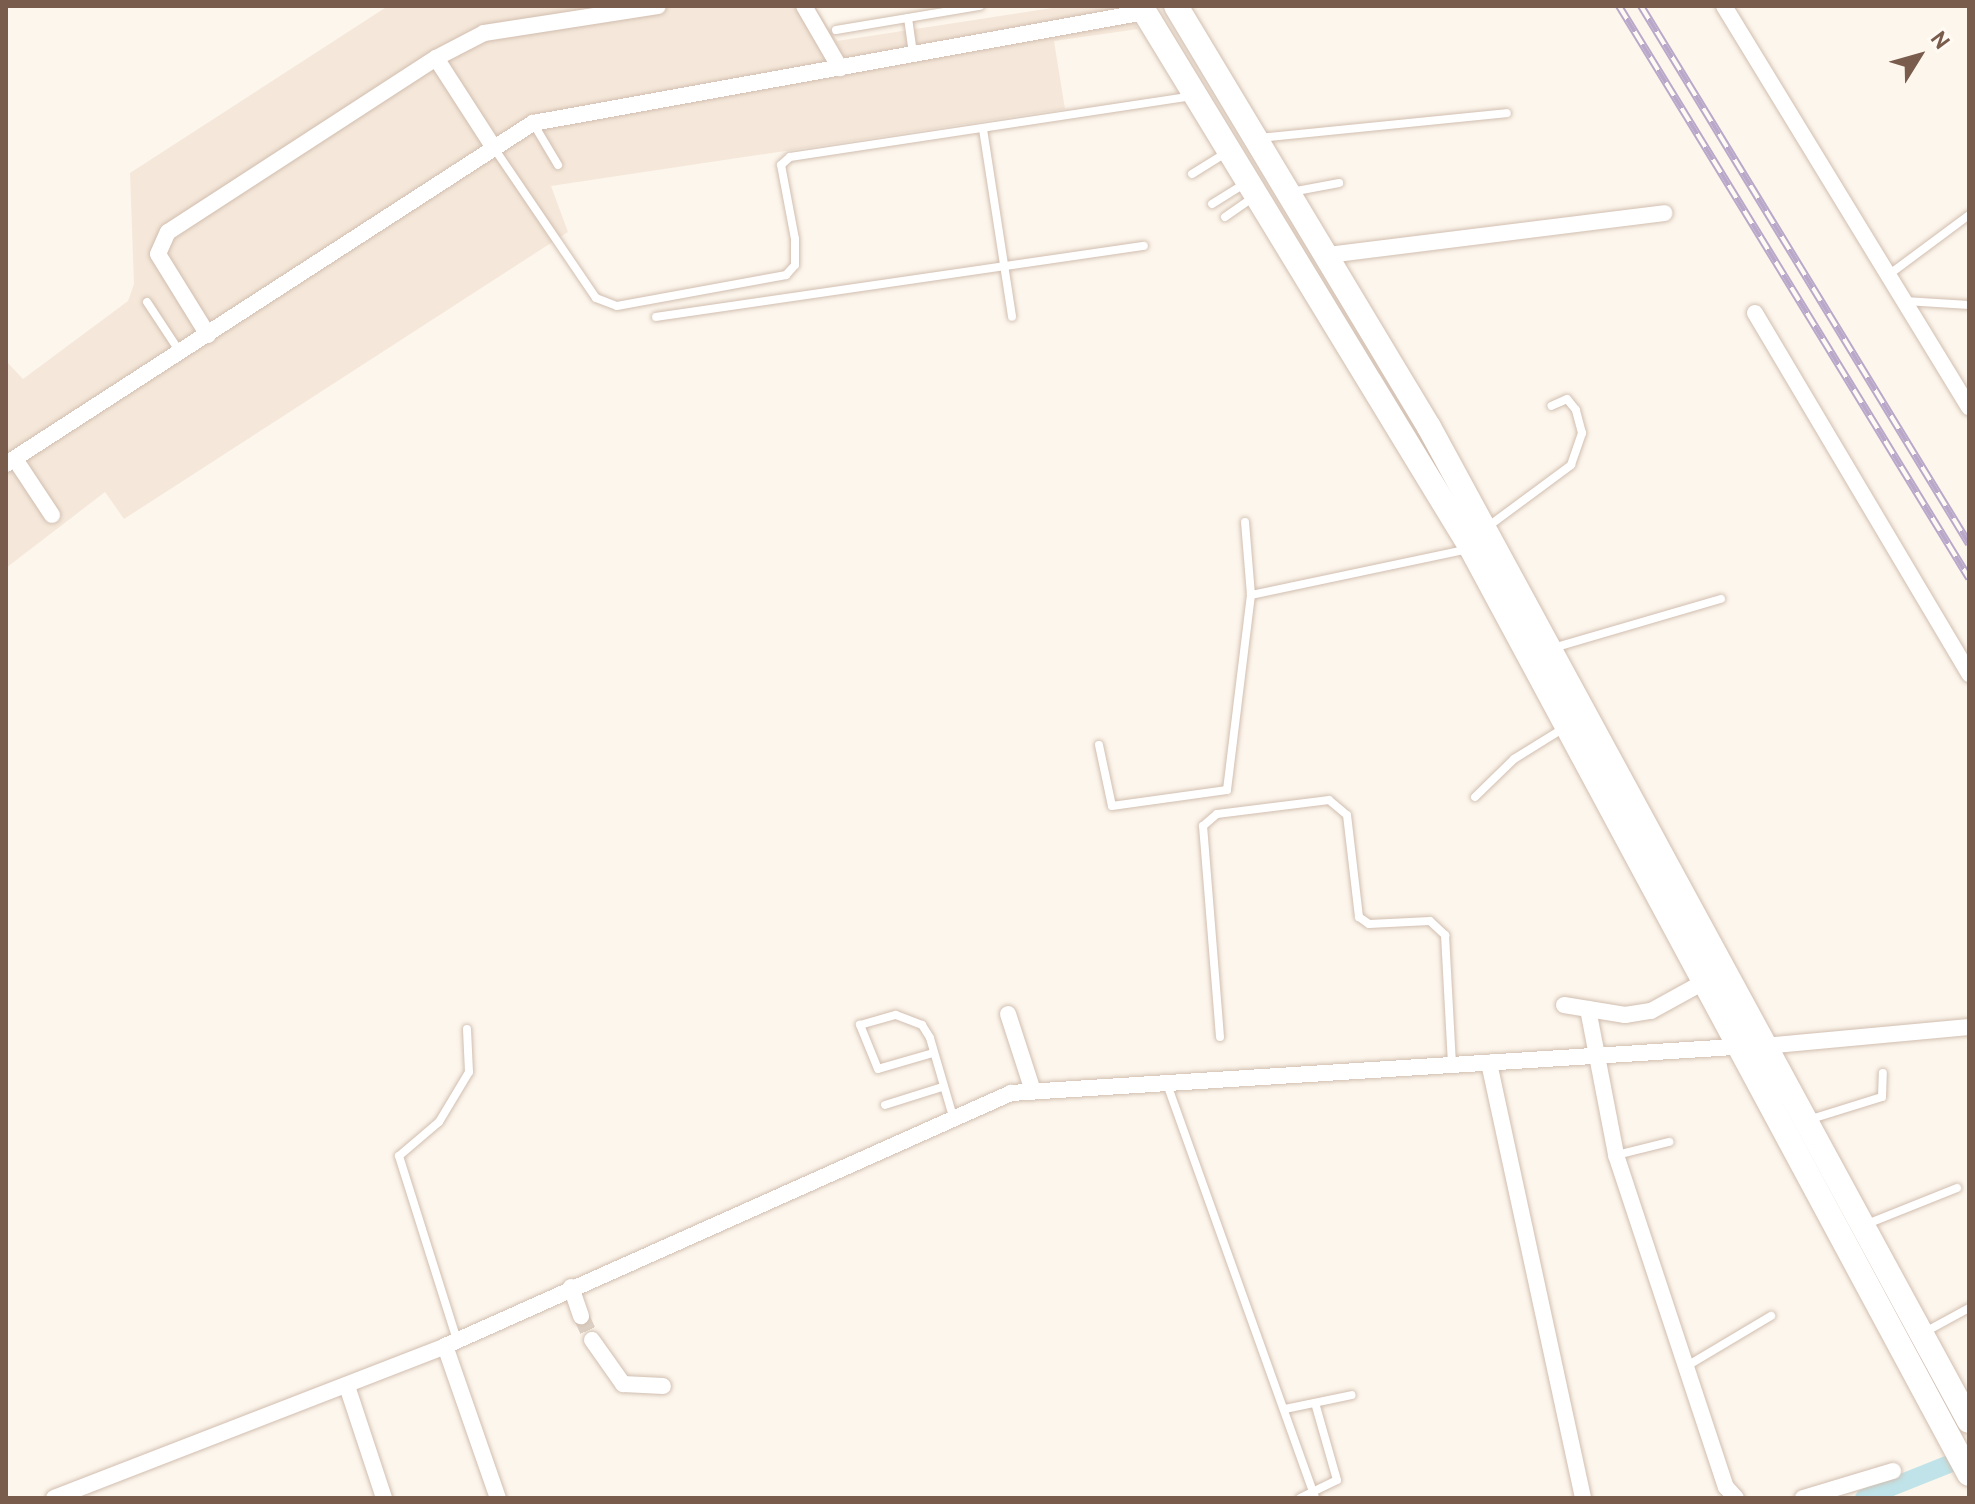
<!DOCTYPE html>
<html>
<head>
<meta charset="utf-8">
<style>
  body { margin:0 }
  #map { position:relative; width:1975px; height:1504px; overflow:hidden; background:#fdf6ec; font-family:Overpass,sans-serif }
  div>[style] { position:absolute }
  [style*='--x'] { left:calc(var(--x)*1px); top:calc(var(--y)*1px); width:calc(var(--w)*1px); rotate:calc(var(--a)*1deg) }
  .residential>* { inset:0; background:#f5e8da }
  .canal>* { height:18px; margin:-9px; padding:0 9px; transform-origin:9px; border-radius:9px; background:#bfe3e8 }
  .street-tunnel>* { height:16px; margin-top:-8px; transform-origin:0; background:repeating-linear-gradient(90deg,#dcd0c4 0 16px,transparent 0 24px) }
  .roads { filter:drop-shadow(0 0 2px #d1beb0) drop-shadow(0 0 2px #d1beb0) }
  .lane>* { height:8px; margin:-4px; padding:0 4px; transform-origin:4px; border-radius:4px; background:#fff }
  .street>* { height:16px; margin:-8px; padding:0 8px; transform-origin:8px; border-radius:8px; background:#fff }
  .secondary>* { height:24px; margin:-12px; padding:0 12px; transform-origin:12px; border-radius:12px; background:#fff }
  .rail>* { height:8px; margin-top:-4px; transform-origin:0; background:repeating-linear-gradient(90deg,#fffaf3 0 15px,#b9a8c9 0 30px); box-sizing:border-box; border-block:2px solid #b9a8c9 }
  span { translate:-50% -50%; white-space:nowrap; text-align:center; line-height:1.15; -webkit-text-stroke:6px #fffaf3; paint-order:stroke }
  .frame { position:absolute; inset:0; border:8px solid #7a5c4d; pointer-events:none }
  .north { position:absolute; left:1879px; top:16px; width:80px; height:80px; -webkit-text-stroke:6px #fffaf3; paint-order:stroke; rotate:53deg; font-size:22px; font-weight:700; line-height:32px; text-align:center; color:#7a5c4d }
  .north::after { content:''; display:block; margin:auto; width:28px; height:36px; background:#7a5c4d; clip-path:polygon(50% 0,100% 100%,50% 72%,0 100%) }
</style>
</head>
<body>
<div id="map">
  <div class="residential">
    <div style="clip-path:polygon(388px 6px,815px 6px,837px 41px,1065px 6px,1123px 6px,1138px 29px,1054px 41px,1065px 109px,551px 186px,568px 232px,124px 519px,105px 492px,6px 568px,6px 361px,23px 379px,128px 301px,134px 284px,130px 173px)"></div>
  </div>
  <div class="canal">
    <div style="--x:1864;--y:1498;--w:113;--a:-21.8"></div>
  </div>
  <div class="street-tunnel">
    <div style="--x:581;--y:1316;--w:26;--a:65"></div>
  </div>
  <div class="roads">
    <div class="lane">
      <div style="--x:908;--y:18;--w:36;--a:82"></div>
      <div style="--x:836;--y:30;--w:146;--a:-9.5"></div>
      <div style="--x:533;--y:123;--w:49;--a:59.2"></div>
      <div style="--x:983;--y:129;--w:190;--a:81.2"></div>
      <div style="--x:1258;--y:138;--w:250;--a:-5.7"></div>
      <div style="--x:494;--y:148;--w:181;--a:55.8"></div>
      <div style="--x:596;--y:298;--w:22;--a:21"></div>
      <div style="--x:617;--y:306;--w:172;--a:-10.4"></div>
      <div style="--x:786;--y:275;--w:13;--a:-48"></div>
      <div style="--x:795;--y:265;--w:26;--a:-90"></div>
      <div style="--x:795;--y:239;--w:75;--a:-100.7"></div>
      <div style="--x:781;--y:165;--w:12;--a:-42"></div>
      <div style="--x:790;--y:157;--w:407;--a:-8.6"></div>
      <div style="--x:1192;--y:174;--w:39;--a:-32"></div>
      <div style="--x:1291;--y:192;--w:49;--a:-10.6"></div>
      <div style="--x:1212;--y:204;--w:39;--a:-32"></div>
      <div style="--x:1225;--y:217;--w:35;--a:-35"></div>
      <div style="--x:1887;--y:276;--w:102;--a:-36.6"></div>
      <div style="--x:1905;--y:301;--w:64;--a:3.6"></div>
      <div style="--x:147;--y:302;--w:60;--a:56.6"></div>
      <div style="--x:656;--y:317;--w:493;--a:-8.3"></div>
      <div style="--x:1245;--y:522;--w:73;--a:85.3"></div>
      <div style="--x:1486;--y:528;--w:106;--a:-36.5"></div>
      <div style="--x:1571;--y:465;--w:34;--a:-71"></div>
      <div style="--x:1582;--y:433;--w:24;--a:-105"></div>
      <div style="--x:1576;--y:410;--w:14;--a:-129"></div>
      <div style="--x:1567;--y:399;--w:17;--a:156"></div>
      <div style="--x:1553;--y:648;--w:175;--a:-16.3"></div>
      <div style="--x:1099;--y:745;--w:62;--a:78"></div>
      <div style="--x:1112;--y:806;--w:116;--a:-7.9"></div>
      <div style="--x:1227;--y:790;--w:196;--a:-83"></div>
      <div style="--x:1251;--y:595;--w:223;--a:-11.9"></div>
      <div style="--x:1475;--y:797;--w:54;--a:-44.3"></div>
      <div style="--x:1514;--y:759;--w:59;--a:-31.8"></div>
      <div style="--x:1220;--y:1037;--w:212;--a:-94.6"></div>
      <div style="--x:1203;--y:826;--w:18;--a:-41"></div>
      <div style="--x:1217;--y:814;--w:113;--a:-7.1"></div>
      <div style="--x:1329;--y:800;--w:23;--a:40"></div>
      <div style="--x:1347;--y:815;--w:103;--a:83.3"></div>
      <div style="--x:1359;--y:917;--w:12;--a:35"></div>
      <div style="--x:1369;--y:924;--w:61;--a:-2.8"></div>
      <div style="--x:1430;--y:921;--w:21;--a:43"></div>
      <div style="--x:1445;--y:935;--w:130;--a:86.9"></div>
      <div style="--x:933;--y:1053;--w:57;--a:163.8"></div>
      <div style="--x:878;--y:1069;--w:48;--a:-112.2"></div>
      <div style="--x:860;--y:1025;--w:37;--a:-16"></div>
      <div style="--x:896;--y:1015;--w:28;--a:21"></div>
      <div style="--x:922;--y:1025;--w:15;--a:58"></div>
      <div style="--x:930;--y:1038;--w:78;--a:73.7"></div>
      <div style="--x:1167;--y:1084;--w:440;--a:70.3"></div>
      <div style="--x:885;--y:1105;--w:60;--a:-17.5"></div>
      <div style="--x:1808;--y:1120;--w:77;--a:-17.3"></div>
      <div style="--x:1882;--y:1097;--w:24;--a:-88"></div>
      <div style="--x:1617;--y:1155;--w:54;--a:-14"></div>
      <div style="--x:1867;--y:1224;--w:97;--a:-21.8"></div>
      <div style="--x:1923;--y:1333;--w:52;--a:-28.5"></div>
      <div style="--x:457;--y:1340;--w:193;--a:-107.5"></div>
      <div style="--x:399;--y:1156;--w:52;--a:-40.4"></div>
      <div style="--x:439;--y:1122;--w:58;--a:-59"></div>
      <div style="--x:469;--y:1072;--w:43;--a:-92.7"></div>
      <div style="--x:1687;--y:1366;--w:98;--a:-30.8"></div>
      <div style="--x:1285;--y:1409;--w:68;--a:-11.8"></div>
      <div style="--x:1300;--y:1498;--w:41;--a:-25.9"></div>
      <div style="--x:1337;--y:1480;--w:80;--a:-105.9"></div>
    </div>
    <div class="street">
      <div style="--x:804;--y:6;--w:72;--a:59.9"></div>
      <div style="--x:1724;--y:6;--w:470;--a:58.6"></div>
      <div style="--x:494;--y:148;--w:107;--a:-122.8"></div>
      <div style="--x:436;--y:58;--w:54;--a:-27.5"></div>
      <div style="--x:484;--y:33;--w:176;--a:-8.8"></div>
      <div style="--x:1328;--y:255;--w:339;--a:-7.1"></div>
      <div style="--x:1755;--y:313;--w:420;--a:59.3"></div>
      <div style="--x:208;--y:335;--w:95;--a:-121.7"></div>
      <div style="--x:158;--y:254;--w:24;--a:-66"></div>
      <div style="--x:168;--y:232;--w:320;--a:-33"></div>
      <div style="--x:15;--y:459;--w:67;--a:56.5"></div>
      <div style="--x:6;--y:464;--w:628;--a:-32.91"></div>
      <div style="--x:533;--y:123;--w:622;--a:-10.28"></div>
      <div style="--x:1564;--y:1005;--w:62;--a:9.3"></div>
      <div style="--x:1625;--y:1015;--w:26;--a:-9"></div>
      <div style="--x:1651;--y:1011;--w:56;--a:-28.9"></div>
      <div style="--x:1588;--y:1009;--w:149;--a:79.1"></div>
      <div style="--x:1616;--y:1155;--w:350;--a:71.7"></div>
      <div style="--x:1726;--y:1487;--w:15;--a:48"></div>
      <div style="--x:1008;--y:1014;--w:78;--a:72"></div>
      <div style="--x:1764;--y:1046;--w:206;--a:-5.3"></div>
      <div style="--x:1489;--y:1063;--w:445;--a:77.8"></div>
      <div style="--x:571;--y:1287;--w:31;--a:71"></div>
      <div style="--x:592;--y:1340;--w:54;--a:54.8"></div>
      <div style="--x:623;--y:1384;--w:40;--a:2.9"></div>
      <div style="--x:445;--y:1346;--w:161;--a:70.8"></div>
      <div style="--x:347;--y:1386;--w:118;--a:71.7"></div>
      <div style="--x:54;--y:1498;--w:420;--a:-21.2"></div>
      <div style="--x:445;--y:1346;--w:620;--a:-24.08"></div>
      <div style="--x:1011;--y:1093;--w:724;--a:-3.64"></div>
      <div style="--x:1803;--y:1498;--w:94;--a:-16.7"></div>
    </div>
    <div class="secondary">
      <div style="--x:1141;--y:6;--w:635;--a:58.66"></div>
      <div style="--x:1471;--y:548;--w:1051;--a:61.73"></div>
      <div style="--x:1176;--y:6;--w:491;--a:59"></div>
      <div style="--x:1429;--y:427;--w:1131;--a:61.49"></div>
    </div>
  </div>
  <div class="rail">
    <div style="--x:1619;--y:6;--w:671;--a:58.54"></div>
    <div style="--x:1641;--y:6;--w:630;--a:58.63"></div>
  </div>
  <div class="frame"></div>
  <div class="north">N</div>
</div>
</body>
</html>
